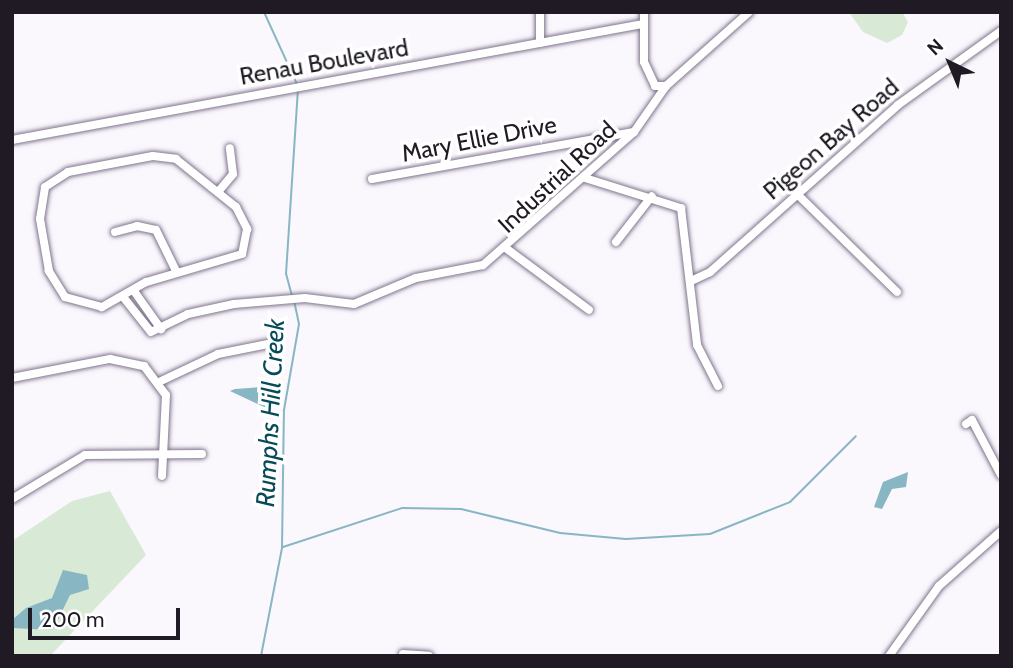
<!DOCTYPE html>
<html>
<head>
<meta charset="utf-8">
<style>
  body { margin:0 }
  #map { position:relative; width:1013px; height:668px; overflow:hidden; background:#faf7fd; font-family:Cabin,sans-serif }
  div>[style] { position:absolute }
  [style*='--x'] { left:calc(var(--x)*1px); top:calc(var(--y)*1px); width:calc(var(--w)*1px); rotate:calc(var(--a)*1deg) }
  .green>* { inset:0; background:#d8ead6 }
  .water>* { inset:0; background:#88b6c3 }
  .stream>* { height:2px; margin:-1px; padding:0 1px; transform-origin:1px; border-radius:1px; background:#88b6c3 }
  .roads { filter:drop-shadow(0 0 2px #81758d) drop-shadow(0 0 2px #81758d) }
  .minor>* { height:8px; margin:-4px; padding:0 4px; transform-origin:4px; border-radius:4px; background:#fff }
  span { translate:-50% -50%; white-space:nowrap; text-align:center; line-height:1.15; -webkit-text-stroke:7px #fff; paint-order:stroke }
  .street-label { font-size:24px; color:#1f1a24 }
  .water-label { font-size:26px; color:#074b5a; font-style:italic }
  .frame { position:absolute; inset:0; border:14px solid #1f1a24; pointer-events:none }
  .north { position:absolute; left:915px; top:28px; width:70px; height:70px; -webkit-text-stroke:5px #fff; paint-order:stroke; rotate:317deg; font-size:19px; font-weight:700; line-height:28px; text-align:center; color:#1f1a24 }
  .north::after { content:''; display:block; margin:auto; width:24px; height:32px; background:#1f1a24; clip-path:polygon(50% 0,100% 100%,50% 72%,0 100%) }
  .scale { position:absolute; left:28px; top:608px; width:152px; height:32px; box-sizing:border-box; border:4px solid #1f1a24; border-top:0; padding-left:9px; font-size:21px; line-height:24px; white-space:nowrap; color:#1f1a24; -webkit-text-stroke:5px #fff; paint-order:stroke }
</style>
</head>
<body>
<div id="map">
  <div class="green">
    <div style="clip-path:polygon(849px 12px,902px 12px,908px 22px,902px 35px,887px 43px,863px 32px)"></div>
    <div style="clip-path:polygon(110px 491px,146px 555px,50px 656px,12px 656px,12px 541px,72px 501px)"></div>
  </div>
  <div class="water">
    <div style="clip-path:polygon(274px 386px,266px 408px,230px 391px,235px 389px)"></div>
    <div style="clip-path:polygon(908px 472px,906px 487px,892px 489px,882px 509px,874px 507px,883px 482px)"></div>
    <div style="clip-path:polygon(63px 570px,87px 575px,89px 589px,70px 595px,53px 630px,12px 628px,12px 620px,26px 608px,52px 598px)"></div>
  </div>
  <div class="stream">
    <div style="--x:264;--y:12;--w:79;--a:65.4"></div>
    <div style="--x:292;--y:296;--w:23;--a:-105"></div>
    <div style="--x:286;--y:274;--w:184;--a:-86.3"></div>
    <div style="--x:283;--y:547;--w:125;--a:-18.1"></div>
    <div style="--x:402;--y:508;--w:59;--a:1"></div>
    <div style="--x:461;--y:509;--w:102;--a:13.6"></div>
    <div style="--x:560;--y:533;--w:66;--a:5.2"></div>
    <div style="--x:626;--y:539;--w:84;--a:-3.4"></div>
    <div style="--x:710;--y:534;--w:86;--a:-21.8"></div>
    <div style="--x:790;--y:502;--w:93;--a:-45"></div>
    <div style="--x:261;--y:656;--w:110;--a:-79"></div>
    <div style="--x:282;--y:548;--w:138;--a:-89.2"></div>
    <div style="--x:284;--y:410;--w:87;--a:-80.1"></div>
    <div style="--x:299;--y:324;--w:24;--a:-102"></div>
  </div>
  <div class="roads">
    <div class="minor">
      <div style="--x:540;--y:12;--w:31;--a:90"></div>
      <div style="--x:644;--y:12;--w:50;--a:90"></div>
      <div style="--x:644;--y:62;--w:26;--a:65"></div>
      <div style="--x:655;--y:86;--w:11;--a:0"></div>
      <div style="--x:666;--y:86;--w:111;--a:-41.7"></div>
      <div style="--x:12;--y:140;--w:642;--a:-10.42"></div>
      <div style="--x:153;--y:156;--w:23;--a:7"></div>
      <div style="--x:176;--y:159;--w:77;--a:38.7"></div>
      <div style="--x:236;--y:207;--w:25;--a:63"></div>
      <div style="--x:247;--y:229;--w:25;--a:101"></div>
      <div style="--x:242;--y:254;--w:100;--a:163.7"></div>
      <div style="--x:146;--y:282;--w:51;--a:150.4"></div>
      <div style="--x:102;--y:307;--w:38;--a:-165"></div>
      <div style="--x:65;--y:297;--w:31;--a:-122"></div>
      <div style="--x:49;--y:271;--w:53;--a:-99.8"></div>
      <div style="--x:40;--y:219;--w:32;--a:-81"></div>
      <div style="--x:45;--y:187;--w:27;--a:-33"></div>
      <div style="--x:68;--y:172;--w:86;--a:-10.7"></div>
      <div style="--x:585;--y:178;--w:101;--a:17.4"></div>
      <div style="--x:681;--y:208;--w:138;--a:83.3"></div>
      <div style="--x:697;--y:345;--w:46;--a:62.9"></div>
      <div style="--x:372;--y:179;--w:266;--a:-10.2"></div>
      <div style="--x:218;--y:192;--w:23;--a:-50"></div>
      <div style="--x:233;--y:174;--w:26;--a:-97"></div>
      <div style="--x:797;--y:194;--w:140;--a:44.4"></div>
      <div style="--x:115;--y:232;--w:23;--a:-15"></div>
      <div style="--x:137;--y:226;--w:19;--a:12"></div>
      <div style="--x:156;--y:230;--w:46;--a:64"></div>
      <div style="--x:616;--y:242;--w:58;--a:-52"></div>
      <div style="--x:507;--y:249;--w:102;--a:36.6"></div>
      <div style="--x:691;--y:281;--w:21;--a:-25"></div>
      <div style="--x:710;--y:272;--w:251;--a:-41.6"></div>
      <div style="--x:898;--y:105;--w:127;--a:-35.7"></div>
      <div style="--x:134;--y:291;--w:47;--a:54.6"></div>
      <div style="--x:124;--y:298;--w:43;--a:51.5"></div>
      <div style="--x:151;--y:332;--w:41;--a:-25.9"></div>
      <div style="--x:188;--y:314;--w:47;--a:-12.3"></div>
      <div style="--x:234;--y:304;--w:71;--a:-4.8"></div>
      <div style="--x:305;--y:298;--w:49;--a:7"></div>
      <div style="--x:354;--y:304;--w:67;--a:-22.8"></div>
      <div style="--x:416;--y:278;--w:68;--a:-11"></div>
      <div style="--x:483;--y:265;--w:201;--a:-41.4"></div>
      <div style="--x:634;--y:132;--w:56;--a:-55.2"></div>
      <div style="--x:12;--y:378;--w:100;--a:-11"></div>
      <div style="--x:110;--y:359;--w:35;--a:12"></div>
      <div style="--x:144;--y:366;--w:36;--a:53"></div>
      <div style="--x:166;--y:395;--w:81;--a:92.8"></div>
      <div style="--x:161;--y:381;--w:63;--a:-25.3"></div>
      <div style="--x:218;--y:354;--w:56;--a:-11.3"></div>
      <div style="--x:966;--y:424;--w:7;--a:-34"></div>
      <div style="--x:972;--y:420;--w:62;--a:62.2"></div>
      <div style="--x:12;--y:499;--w:85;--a:-31.1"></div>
      <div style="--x:85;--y:455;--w:117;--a:-0.5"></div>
      <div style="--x:403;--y:654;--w:26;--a:4"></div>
      <div style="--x:889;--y:656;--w:86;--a:-54.5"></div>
      <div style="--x:939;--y:586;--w:83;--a:-41.6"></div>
    </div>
  </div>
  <div class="street-label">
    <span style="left:324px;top:62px;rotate:-10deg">Renau Boulevard</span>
    <span style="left:479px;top:139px;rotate:-11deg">Mary Ellie Drive</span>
    <span style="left:831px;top:139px;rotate:-41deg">Pigeon Bay Road</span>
    <span style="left:557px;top:177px;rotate:-43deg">Industrial Road</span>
  </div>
  <div class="water-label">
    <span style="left:271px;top:413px;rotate:-87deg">Rumphs Hill Creek</span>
  </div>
  <div class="frame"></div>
  <div class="north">N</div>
  <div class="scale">200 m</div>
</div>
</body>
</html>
